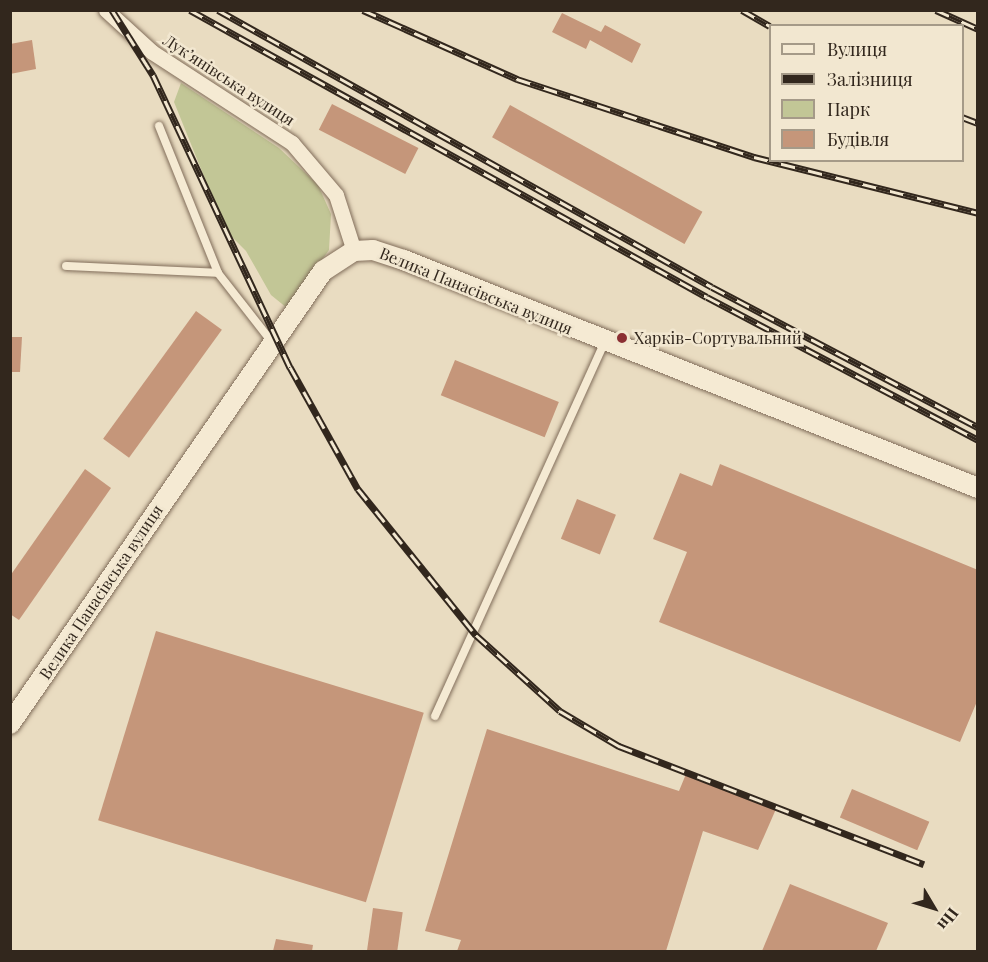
<!DOCTYPE html>
<html>
<head>
<meta charset="utf-8">
<style>
  body { margin:0 }
  #map { position:relative; width:988px; height:962px; overflow:hidden; background:#e9dcc1; font-family:"Playfair Display",serif }
  div>[style] { position:absolute }
  [style*='--x'] { left:calc(var(--x)*1px); top:calc(var(--y)*1px); width:calc(var(--w)*1px); rotate:calc(var(--a)*1deg) }
  .green>* { inset:0; background:#c2c696 }
  .building>* { inset:0; background:#c5967a; transform-origin:0 0 }
  .roads { filter:drop-shadow(0 0 2px #816d5a) drop-shadow(0 0 2px #816d5a) }
  .service>* { height:8px; margin:-4px; padding:0 4px; transform-origin:4px; border-radius:4px; background:#f5ead3 }
  .minor>* { height:15px; margin:-7.5px; padding:0 7.5px; transform-origin:7.5px; border-radius:7.5px; background:#f5ead3 }
  .tertiary>* { height:20px; margin:-10px; padding:0 10px; transform-origin:10px; border-radius:10px; background:#f5ead3 }
  .rail>* { height:7px; margin-top:-3.5px; transform-origin:0; background:repeating-linear-gradient(90deg,#f2e7d0 0 14px,#32271d 0 28px); box-sizing:border-box; border-block:2px solid #32271d }
  .dots>* { width:16px; height:16px; translate:-50% -50%; box-sizing:border-box; border:3px solid #f2e7d0; border-radius:50% }
  span { translate:-50% -50%; white-space:nowrap; text-align:center; line-height:1.15; -webkit-text-stroke:5px #f2e7d0; paint-order:stroke }
  .street-label { font-size:16px; color:#32271d }
  .poi-label { font-size:16px; color:#32271d }
  .left { translate:0 -50%; text-align:left }
  .frame { position:absolute; inset:0; border:12px solid #32271d; pointer-events:none }
  .legend { position:absolute; left:769px; top:24px; width:195px; height:138px; box-sizing:border-box; background:#f2e7d0; border:2px solid #a59a88; margin:0; padding:8px 10px; list-style:none; font-size:18px; color:#32271d }
  .legend li { display:flex; align-items:center; gap:12px; height:30px }
  .legend b { width:30px; border:2px solid #a59a88 }
  .north { position:absolute; left:904px; top:878px; width:60px; height:60px; -webkit-text-stroke:4px #f2e7d0; paint-order:stroke; rotate:128deg; font-size:16px; font-weight:700; line-height:24px; text-align:center; color:#32271d }
  .north::after { content:''; display:block; margin:auto; width:21px; height:27px; background:#32271d; clip-path:polygon(50% 0,100% 100%,50% 72%,0 100%) }
</style>
</head>
<body>
<div id="map">
  <div class="green">
    <div style="clip-path:polygon(181px 83px,279px 148px,318px 185px,331px 214px,329px 250px,287px 308px,271px 295px,246px 251px,226px 231px,174px 102px)"></div>
  </div>
  <div class="building">
    <div style="clip-path:polygon(562px 13px,601px 32px,605px 25px,641px 44px,632px 63px,590px 40px,586px 49px,552px 32px)"></div>
    <div style="clip-path:polygon(32px 40px,36px 69px,10px 74px,10px 44px)"></div>
    <div style="left:332px;top:104px;width:97px;height:29px;rotate:27deg"></div>
    <div style="left:510px;top:105px;width:220px;height:37px;rotate:29deg"></div>
    <div style="left:196px;top:311px;width:32px;height:158px;rotate:36deg"></div>
    <div style="clip-path:polygon(10px 337px,22px 337px,20px 372px,10px 372px)"></div>
    <div style="left:455px;top:360px;width:112px;height:38px;rotate:22deg"></div>
    <div style="clip-path:polygon(720px 464px,978px 570px,978px 699px,960px 742px,659px 622px,687px 552px,653px 539px,680px 473px,712px 486px)"></div>
    <div style="clip-path:polygon(85px 469px,111px 488px,19px 620px,10px 614px,10px 576px)"></div>
    <div style="left:577px;top:499px;width:42px;height:43px;rotate:22deg"></div>
    <div style="left:156px;top:631px;width:280px;height:198px;rotate:17deg"></div>
    <div style="clip-path:polygon(487px 729px,679px 791px,686px 774px,776px 809px,758px 850px,703px 831px,666px 951px,457px 951px,461px 940px,425px 931px)"></div>
    <div style="left:852px;top:789px;width:84px;height:31px;rotate:23deg"></div>
    <div style="clip-path:polygon(790px 884px,888px 923px,876px 951px,762px 951px)"></div>
    <div style="left:373px;top:908px;width:30px;height:44px;rotate:8deg"></div>
    <div style="clip-path:polygon(276px 939px,313px 945px,312px 951px,273px 951px)"></div>
  </div>
  <div class="roads">
    <div class="service">
      <div style="--x:159;--y:126;--w:158;--a:68.1"></div>
      <div style="--x:66;--y:266;--w:152;--a:2.6"></div>
      <div style="--x:218;--y:273;--w:88;--a:52"></div>
      <div style="--x:435;--y:716;--w:411;--a:-65.6"></div>
    </div>
    <div class="minor">
      <div style="--x:106;--y:10;--w:62;--a:42.4"></div>
      <div style="--x:152;--y:52;--w:167;--a:33"></div>
      <div style="--x:292;--y:143;--w:68;--a:49.8"></div>
      <div style="--x:336;--y:195;--w:59;--a:72.2"></div>
    </div>
    <div class="tertiary">
      <div style="--x:10;--y:724;--w:551;--a:-55.36"></div>
      <div style="--x:323;--y:271;--w:37;--a:-33"></div>
      <div style="--x:354;--y:251;--w:19;--a:-3"></div>
      <div style="--x:373;--y:250;--w:33;--a:18"></div>
      <div style="--x:404;--y:260;--w:618;--a:21.66"></div>
    </div>
  </div>
  <div class="rail">
    <div style="--x:112;--y:10;--w:77;--a:57.8"></div>
    <div style="--x:153;--y:75;--w:323;--a:64.9"></div>
    <div style="--x:290;--y:367;--w:140;--a:60.9"></div>
    <div style="--x:358;--y:489;--w:188;--a:51.1"></div>
    <div style="--x:476;--y:635;--w:113;--a:42.1"></div>
    <div style="--x:560;--y:711;--w:69;--a:30.7"></div>
    <div style="--x:619;--y:746;--w:327;--a:21.2"></div>
    <div style="--x:190;--y:10;--w:591;--a:29.04"></div>
    <div style="--x:707;--y:297;--w:306;--a:27.8"></div>
    <div style="--x:218;--y:10;--w:566;--a:29.28"></div>
    <div style="--x:712;--y:287;--w:301;--a:27.8"></div>
    <div style="--x:363;--y:10;--w:169;--a:24.1"></div>
    <div style="--x:517;--y:79;--w:250;--a:18.2"></div>
    <div style="--x:754;--y:157;--w:231;--a:14"></div>
    <div style="--x:742;--y:10;--w:32;--a:30"></div>
    <div style="--x:936;--y:10;--w:46;--a:24.3"></div>
    <div style="--x:962;--y:117;--w:17;--a:21"></div>
  </div>
  <div class="dots">
    <div style="left:622px;top:338px;background:#8b2f33"></div>
  </div>
  <div class="street-label">
    <span style="left:229px;top:80px;rotate:33deg">Лук’янівська вулиця</span>
    <span style="left:476px;top:291px;rotate:22deg">Велика Панасівська вулиця</span>
    <span style="left:101px;top:592px;rotate:-56deg">Велика Панасівська вулиця</span>
  </div>
  <div class="poi-label">
    <span class="left" style="left:634px;top:338px">Харків-Сортувальний</span>
  </div>
  <div class="frame"></div>
  <ul class="legend">
  <li><b style="height:8px;background:#f5ead3"></b>Вулиця</li>
  <li><b style="height:8px;background:#32271d"></b>Залізниця</li>
  <li><b style="height:16px;background:#c2c696"></b>Парк</li>
  <li><b style="height:16px;background:#c5967a"></b>Будівля</li>
  </ul>
  <div class="north">Пн</div>
</div>
</body>
</html>
